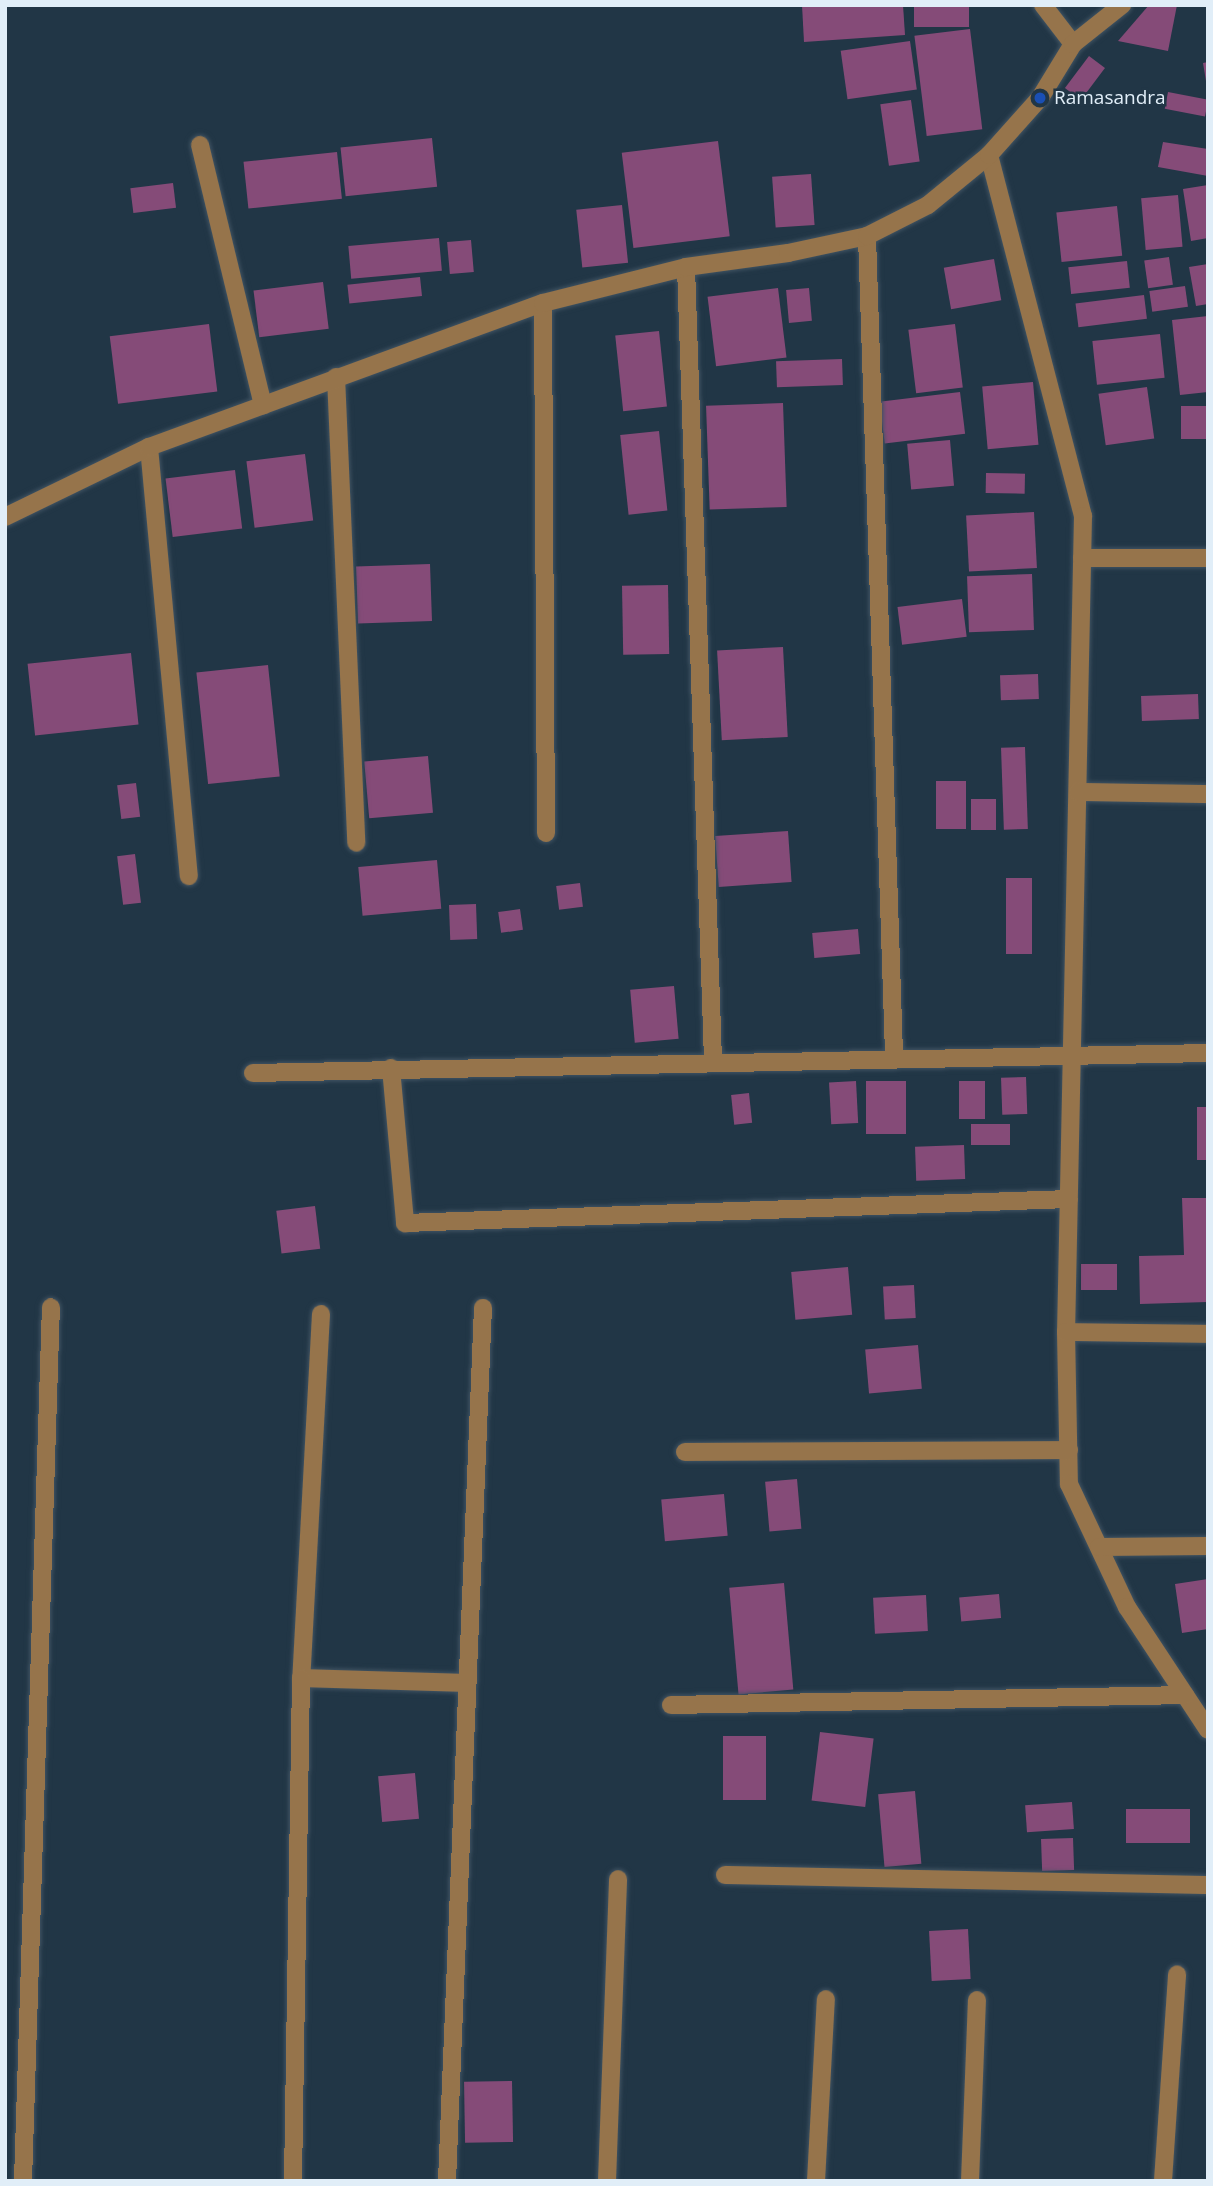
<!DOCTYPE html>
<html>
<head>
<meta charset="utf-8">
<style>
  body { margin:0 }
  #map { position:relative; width:1213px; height:2186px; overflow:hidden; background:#213646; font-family:"Open Sans",sans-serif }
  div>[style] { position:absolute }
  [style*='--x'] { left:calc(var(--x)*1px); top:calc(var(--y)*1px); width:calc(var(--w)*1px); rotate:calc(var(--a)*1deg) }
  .building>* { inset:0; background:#854b78; transform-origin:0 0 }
  .roads { filter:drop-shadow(0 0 2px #405362) drop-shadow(0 0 2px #405362) }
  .minor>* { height:18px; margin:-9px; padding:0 9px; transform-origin:9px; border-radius:9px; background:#96744b }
  .dots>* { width:19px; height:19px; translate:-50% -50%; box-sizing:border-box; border:4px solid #213646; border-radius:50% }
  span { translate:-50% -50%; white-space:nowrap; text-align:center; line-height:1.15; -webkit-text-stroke:5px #213646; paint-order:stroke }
  .poi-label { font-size:19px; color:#e1eef8 }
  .left { translate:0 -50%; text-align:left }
  .frame { position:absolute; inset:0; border:7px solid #e1eef8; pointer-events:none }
</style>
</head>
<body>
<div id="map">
  <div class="building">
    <div style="clip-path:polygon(802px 5px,903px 5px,905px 35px,804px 42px)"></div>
    <div style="left:914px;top:5px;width:55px;height:22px"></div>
    <div style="clip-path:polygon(1149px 5px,1177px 5px,1168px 51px,1118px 41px)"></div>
    <div style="left:970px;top:29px;width:101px;height:56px;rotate:83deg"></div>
    <div style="left:910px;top:41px;width:49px;height:70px;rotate:82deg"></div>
    <div style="left:1089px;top:56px;width:20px;height:40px;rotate:37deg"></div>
    <div style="clip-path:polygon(1208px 62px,1208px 81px,1206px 81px,1203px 63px)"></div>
    <div style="left:1168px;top:92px;width:41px;height:17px;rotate:11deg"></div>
    <div style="left:911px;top:100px;width:62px;height:31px;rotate:82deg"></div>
    <div style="left:432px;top:138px;width:49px;height:92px;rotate:84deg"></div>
    <div style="left:718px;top:141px;width:96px;height:97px;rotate:83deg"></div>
    <div style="clip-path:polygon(1163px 142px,1208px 149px,1208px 176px,1158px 167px)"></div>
    <div style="left:337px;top:152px;width:47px;height:94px;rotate:84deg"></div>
    <div style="left:811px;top:174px;width:51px;height:39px;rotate:86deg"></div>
    <div style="left:173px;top:183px;width:25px;height:43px;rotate:83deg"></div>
    <div style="clip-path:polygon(1208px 185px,1208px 238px,1191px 241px,1183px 189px)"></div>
    <div style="left:1178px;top:195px;width:52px;height:37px;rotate:85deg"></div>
    <div style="left:622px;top:205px;width:58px;height:46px;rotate:84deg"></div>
    <div style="left:1117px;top:206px;width:50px;height:61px;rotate:84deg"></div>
    <div style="left:439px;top:238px;width:33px;height:91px;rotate:85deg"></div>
    <div style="left:471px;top:240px;width:32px;height:24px;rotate:85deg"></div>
    <div style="left:1169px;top:257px;width:28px;height:25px;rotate:82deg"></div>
    <div style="left:994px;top:259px;width:42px;height:51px;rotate:80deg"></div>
    <div style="left:1127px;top:261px;width:27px;height:59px;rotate:84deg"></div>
    <div style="clip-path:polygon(1208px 264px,1208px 304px,1196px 306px,1189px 267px)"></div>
    <div style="left:420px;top:277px;width:19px;height:73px;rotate:84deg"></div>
    <div style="left:323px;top:282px;width:47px;height:70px;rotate:83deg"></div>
    <div style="left:1185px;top:286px;width:21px;height:36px;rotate:82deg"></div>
    <div style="left:778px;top:288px;width:70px;height:71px;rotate:83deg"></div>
    <div style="left:809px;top:288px;width:33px;height:23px;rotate:85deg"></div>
    <div style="left:1144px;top:295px;width:24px;height:69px;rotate:83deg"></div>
    <div style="clip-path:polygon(1208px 316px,1208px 392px,1180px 395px,1172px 320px)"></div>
    <div style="left:209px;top:324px;width:68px;height:100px;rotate:83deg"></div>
    <div style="left:955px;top:324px;width:64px;height:47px;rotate:83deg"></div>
    <div style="left:659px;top:331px;width:76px;height:44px;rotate:84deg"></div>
    <div style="left:1160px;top:334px;width:44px;height:68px;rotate:84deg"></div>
    <div style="left:842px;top:359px;width:26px;height:66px;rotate:88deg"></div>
    <div style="left:1033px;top:382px;width:63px;height:51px;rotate:85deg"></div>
    <div style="left:1147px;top:387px;width:52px;height:49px;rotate:82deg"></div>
    <div style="left:960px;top:392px;width:42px;height:81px;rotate:83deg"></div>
    <div style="left:783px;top:403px;width:104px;height:77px;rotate:88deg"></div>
    <div style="left:1208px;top:406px;width:33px;height:27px;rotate:90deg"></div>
    <div style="left:659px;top:431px;width:80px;height:39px;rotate:84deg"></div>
    <div style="left:950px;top:440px;width:46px;height:43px;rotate:85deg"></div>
    <div style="left:305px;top:454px;width:67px;height:59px;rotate:83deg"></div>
    <div style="left:235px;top:470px;width:59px;height:70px;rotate:83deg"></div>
    <div style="left:986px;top:473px;width:39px;height:20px;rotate:1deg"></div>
    <div style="left:1034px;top:512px;width:56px;height:68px;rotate:87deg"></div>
    <div style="left:430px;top:564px;width:57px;height:74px;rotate:88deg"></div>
    <div style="left:1032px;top:574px;width:56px;height:65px;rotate:88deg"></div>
    <div style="left:668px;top:585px;width:69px;height:46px;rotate:89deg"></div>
    <div style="left:962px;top:599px;width:38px;height:65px;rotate:83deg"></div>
    <div style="left:783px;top:647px;width:90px;height:66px;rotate:87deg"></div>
    <div style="left:131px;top:653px;width:72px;height:104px;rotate:84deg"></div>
    <div style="left:268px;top:665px;width:112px;height:72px;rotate:84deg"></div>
    <div style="left:1038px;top:674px;width:25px;height:38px;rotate:88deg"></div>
    <div style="left:1198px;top:694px;width:25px;height:57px;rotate:88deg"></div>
    <div style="left:1025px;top:747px;width:82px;height:24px;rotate:88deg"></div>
    <div style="left:428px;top:756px;width:57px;height:64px;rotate:85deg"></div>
    <div style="left:936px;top:781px;width:30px;height:48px"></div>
    <div style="left:136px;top:783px;width:34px;height:19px;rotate:83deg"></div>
    <div style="left:971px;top:799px;width:25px;height:31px"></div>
    <div style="left:788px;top:831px;width:51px;height:73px;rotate:86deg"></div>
    <div style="left:135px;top:854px;width:49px;height:18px;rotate:83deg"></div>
    <div style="left:437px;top:860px;width:49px;height:79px;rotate:85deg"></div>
    <div style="left:1006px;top:878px;width:26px;height:76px"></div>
    <div style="left:580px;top:883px;width:24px;height:24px;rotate:83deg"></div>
    <div style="left:476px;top:904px;width:35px;height:27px;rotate:88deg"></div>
    <div style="left:520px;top:909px;width:21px;height:22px;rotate:82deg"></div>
    <div style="left:858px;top:929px;width:25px;height:46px;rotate:85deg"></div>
    <div style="left:674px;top:986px;width:53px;height:44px;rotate:85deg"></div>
    <div style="left:1026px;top:1077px;width:37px;height:25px;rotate:88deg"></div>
    <div style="left:856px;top:1081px;width:42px;height:27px;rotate:87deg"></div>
    <div style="left:866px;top:1081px;width:40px;height:53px"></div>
    <div style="left:985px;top:1081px;width:38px;height:26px;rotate:90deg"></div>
    <div style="left:749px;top:1093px;width:30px;height:18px;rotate:84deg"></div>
    <div style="left:1197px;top:1107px;width:11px;height:53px"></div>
    <div style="left:971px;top:1124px;width:39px;height:21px"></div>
    <div style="left:964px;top:1145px;width:34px;height:49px;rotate:88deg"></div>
    <div style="clip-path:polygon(1182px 1198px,1208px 1198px,1208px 1302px,1140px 1304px,1139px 1256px,1184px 1255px)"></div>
    <div style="left:315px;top:1206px;width:43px;height:39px;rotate:83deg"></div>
    <div style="left:1117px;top:1264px;width:26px;height:36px;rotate:90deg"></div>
    <div style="left:848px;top:1267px;width:48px;height:57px;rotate:85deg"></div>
    <div style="left:914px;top:1285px;width:33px;height:31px;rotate:87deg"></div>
    <div style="left:918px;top:1345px;width:44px;height:53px;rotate:85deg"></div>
    <div style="left:797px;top:1479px;width:50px;height:32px;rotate:85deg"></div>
    <div style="left:724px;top:1494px;width:42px;height:63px;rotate:85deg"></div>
    <div style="clip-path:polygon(1208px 1579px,1208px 1629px,1182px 1633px,1175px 1584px)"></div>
    <div style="left:784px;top:1583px;width:107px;height:55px;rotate:85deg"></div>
    <div style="left:999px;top:1594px;width:24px;height:40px;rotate:85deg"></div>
    <div style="left:926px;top:1595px;width:36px;height:53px;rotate:87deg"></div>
    <div style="left:820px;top:1732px;width:54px;height:69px;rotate:7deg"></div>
    <div style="left:766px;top:1736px;width:64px;height:43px;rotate:90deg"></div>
    <div style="left:415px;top:1773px;width:46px;height:37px;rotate:85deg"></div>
    <div style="left:915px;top:1791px;width:73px;height:37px;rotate:85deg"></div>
    <div style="left:1072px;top:1802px;width:27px;height:47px;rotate:86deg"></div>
    <div style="left:1126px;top:1809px;width:64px;height:34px"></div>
    <div style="left:1073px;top:1838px;width:32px;height:32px;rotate:88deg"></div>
    <div style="left:968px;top:1929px;width:50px;height:39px;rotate:87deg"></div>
    <div style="left:512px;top:2081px;width:61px;height:48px;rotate:89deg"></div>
  </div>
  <div class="roads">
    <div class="minor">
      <div style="--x:1043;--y:5;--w:49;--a:52.4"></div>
      <div style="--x:200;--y:145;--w:268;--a:76.4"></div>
      <div style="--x:989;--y:155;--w:373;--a:75.4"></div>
      <div style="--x:1083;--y:516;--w:816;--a:91.19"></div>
      <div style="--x:1066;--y:1332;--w:152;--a:88.9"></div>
      <div style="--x:1069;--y:1484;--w:136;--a:64.8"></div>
      <div style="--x:1127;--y:1607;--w:147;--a:56.6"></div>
      <div style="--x:867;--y:236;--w:820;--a:88.11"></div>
      <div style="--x:686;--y:267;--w:794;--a:88.05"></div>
      <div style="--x:543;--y:303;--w:530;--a:89.68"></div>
      <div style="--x:336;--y:377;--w:466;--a:87.5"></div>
      <div style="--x:149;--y:447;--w:431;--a:84.7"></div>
      <div style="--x:5;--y:517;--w:160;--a:-25.9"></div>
      <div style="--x:149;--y:447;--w:419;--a:-20.1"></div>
      <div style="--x:543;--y:303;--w:147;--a:-14.1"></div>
      <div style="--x:686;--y:267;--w:103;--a:-7.8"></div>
      <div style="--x:788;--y:253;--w:81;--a:-12.1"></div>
      <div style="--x:867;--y:236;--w:68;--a:-26.9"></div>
      <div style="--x:928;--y:205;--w:79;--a:-39.3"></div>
      <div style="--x:989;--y:155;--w:76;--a:-48.2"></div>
      <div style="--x:1040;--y:98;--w:63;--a:-58.6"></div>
      <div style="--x:1073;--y:44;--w:63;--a:-38.5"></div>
      <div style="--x:1082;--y:558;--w:126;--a:0"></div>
      <div style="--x:1078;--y:792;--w:130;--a:0.9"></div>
      <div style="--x:391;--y:1068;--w:156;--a:84.8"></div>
      <div style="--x:405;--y:1223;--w:664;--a:-2.07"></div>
      <div style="--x:253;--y:1073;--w:955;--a:-1.2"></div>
      <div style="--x:321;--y:1314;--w:365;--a:93.1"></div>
      <div style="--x:301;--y:1678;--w:166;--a:1.7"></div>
      <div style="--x:1066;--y:1332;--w:142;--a:0.8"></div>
      <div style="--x:685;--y:1452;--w:384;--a:-0.3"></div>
      <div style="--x:1099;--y:1547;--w:109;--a:-0.5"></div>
      <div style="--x:671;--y:1705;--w:514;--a:-1.11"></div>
      <div style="--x:725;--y:1875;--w:483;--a:1.2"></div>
      <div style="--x:23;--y:2181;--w:874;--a:-88.17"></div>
      <div style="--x:293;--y:2181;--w:503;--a:-89.09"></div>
      <div style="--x:447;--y:2181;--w:874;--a:-87.64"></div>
      <div style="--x:607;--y:2181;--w:302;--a:-87.9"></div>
      <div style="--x:816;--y:2181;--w:182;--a:-86.9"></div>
      <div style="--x:970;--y:2181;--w:181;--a:-87.8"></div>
      <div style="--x:1163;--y:2181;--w:207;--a:-86.1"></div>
    </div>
  </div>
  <div class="dots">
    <div style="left:1040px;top:98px;background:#1a4fb4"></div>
  </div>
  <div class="poi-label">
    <span class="left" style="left:1054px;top:98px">Ramasandra</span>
  </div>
  <div class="frame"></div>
</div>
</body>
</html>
